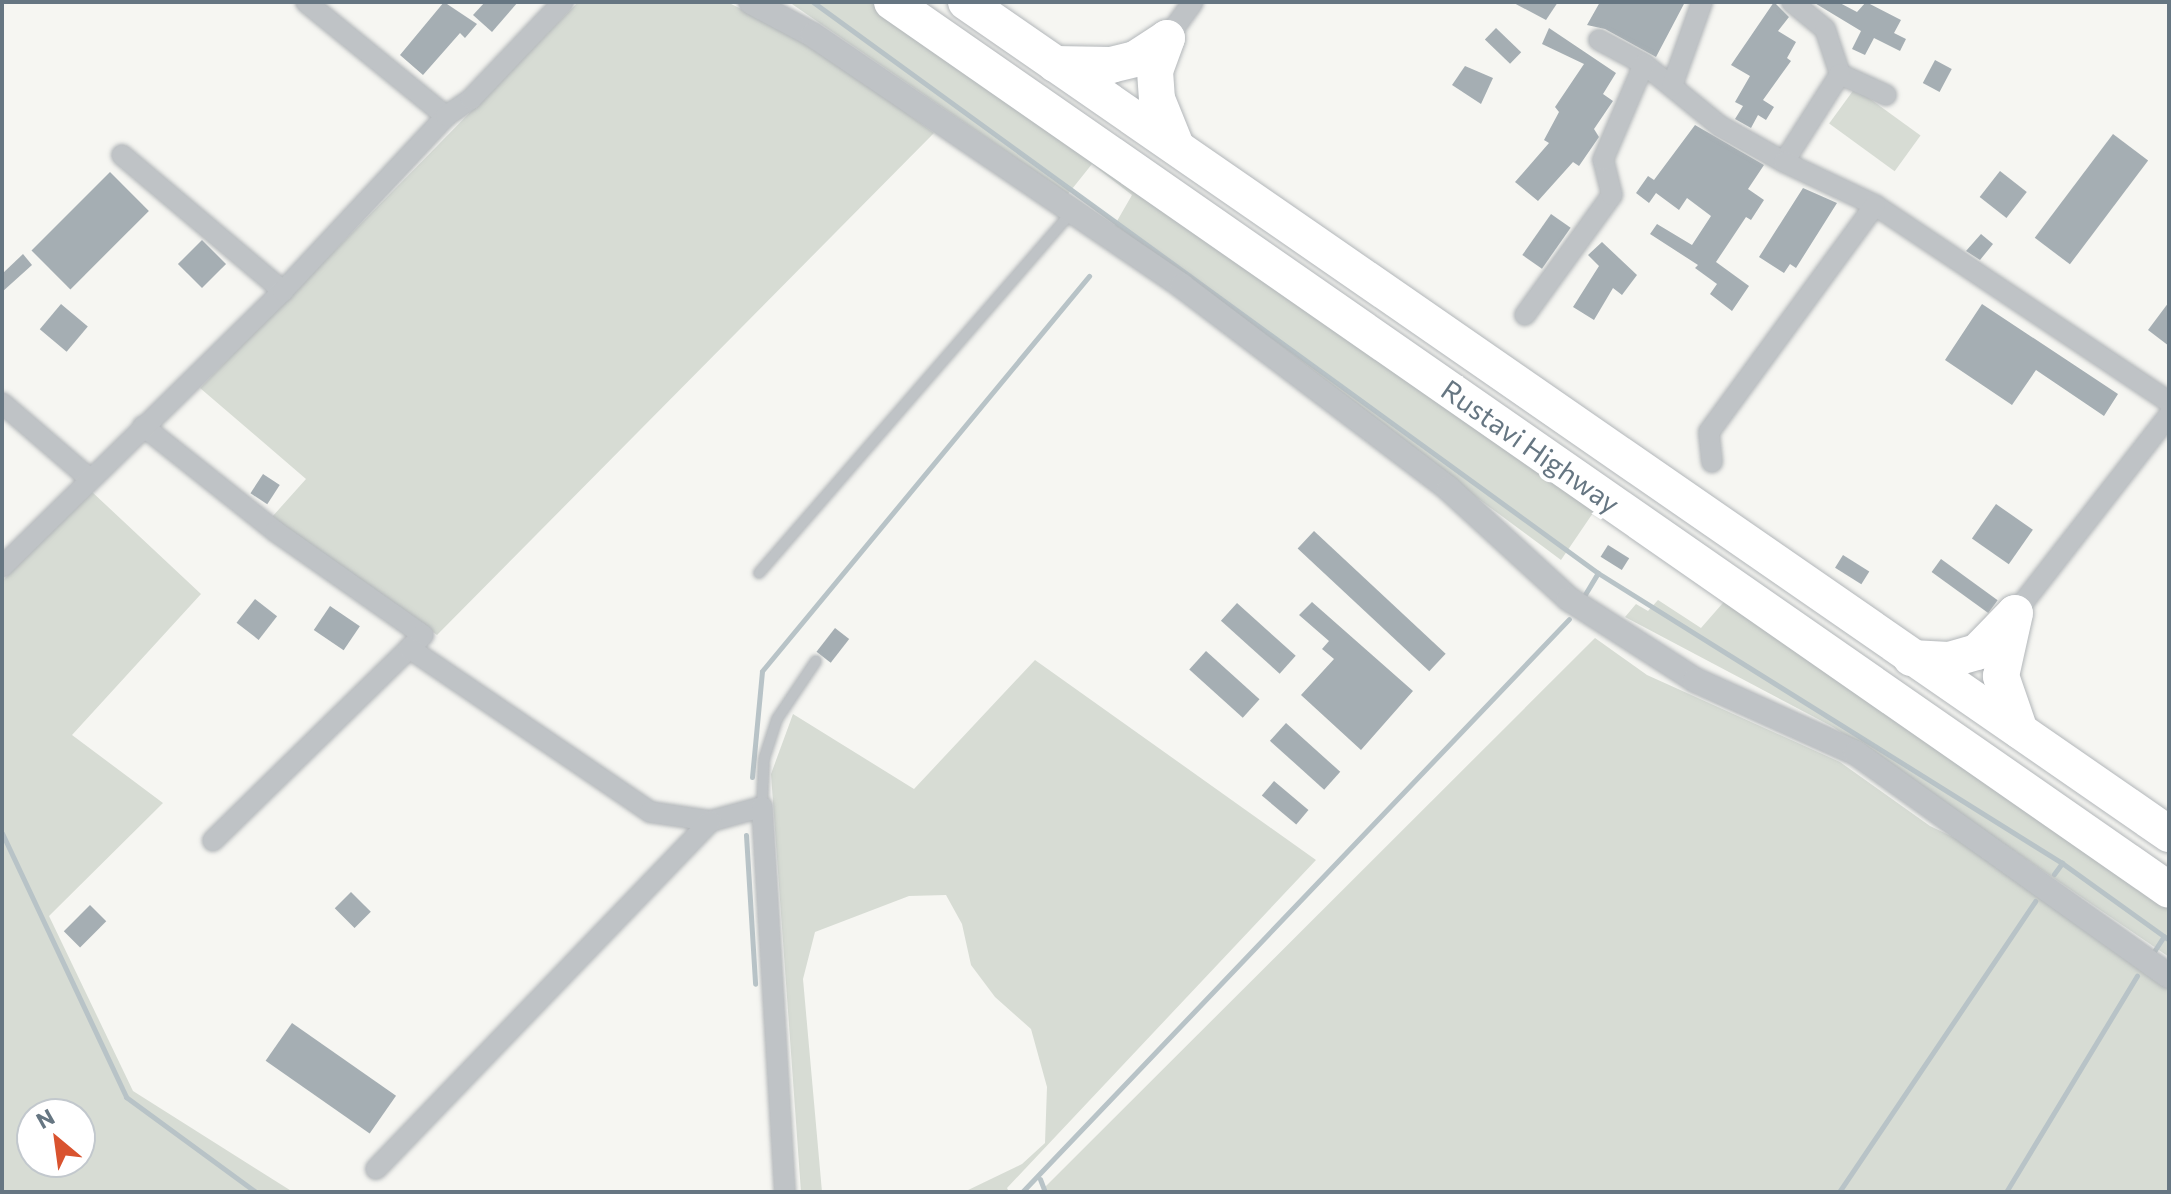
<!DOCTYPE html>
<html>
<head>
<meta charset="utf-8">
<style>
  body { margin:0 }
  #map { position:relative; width:2171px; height:1194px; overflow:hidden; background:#f6f6f2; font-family:Commissioner,sans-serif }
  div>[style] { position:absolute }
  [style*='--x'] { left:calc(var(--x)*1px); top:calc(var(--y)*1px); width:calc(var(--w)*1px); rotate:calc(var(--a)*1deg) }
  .green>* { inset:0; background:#d7dcd4; transform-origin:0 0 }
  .stream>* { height:5px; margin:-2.5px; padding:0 2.5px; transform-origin:2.5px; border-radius:2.5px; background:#b8c3c7 }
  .building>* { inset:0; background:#a5aeb3; transform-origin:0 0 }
  .roads { filter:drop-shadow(0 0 2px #b2b6b9) drop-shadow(0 0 2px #b2b6b9) }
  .service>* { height:10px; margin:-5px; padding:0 5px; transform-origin:5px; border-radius:5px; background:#bfc3c6 }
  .minor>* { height:20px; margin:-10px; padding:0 10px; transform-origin:10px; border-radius:10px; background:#bfc3c6 }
  .tertiary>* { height:24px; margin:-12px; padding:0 12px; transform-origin:12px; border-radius:12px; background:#bfc3c6 }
  .motorway>* { height:36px; margin:-18px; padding:0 18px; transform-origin:18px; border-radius:18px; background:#fff }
  span { translate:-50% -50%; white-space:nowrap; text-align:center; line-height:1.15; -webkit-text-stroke:8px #fff; paint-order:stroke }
  .street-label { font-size:28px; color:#667682 }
  .frame { position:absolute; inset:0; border:4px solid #667682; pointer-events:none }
  .north { position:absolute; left:16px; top:1098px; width:80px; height:80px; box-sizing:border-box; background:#fff; border:2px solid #c2c8cd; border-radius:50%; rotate:331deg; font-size:22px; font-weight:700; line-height:32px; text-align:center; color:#667682 }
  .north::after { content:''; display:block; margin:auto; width:28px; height:36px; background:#d9532f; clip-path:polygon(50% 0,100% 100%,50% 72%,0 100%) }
</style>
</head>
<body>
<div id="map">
  <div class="green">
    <div style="clip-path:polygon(578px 2px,727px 2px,809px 42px,934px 133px,437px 635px,272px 517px,306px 479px,200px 388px)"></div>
    <div style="clip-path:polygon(789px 2px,875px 2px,1595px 510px,1561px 560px,1113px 228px,1132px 195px,1092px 164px,1068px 194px)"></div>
    <div style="left:1855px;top:88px;width:81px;height:44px;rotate:36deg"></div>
    <div style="clip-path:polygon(evenodd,91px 491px,201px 594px,72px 735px,163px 803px,49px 916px,133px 1091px,293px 1192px,2px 1192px,2px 581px,91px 491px,32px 1114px,80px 1114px,80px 1162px,32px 1162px,32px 1114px)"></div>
    <div style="clip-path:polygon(1729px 596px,2169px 902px,2169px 957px,1833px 727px,1625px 617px,1636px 604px,1648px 611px,1658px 600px,1701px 628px)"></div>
    <div style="clip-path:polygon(1595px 638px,1647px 675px,1840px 762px,1930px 826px,2003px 861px,2169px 988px,2169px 1192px,1040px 1192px)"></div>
    <div style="clip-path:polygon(1035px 660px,1316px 860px,1007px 1188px,1009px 1192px,964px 1192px,1022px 1164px,1045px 1143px,1047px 1087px,1031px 1029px,995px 997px,971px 965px,962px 924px,946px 895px,909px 896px,815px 932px,803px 979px,822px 1192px,801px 1192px,771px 774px,793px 714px,914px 789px)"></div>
  </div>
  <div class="stream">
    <div style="--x:813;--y:2;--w:971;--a:36.03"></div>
    <div style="--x:1598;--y:573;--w:547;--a:32.01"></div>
    <div style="--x:2062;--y:863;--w:132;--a:35.7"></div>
    <div style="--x:1584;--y:596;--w:27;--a:-59"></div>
    <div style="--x:752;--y:777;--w:106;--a:-84.6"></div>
    <div style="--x:762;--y:671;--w:513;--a:-50.38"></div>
    <div style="--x:2;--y:833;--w:292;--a:64.8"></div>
    <div style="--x:126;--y:1097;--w:161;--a:36.2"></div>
    <div style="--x:746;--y:835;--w:149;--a:86.5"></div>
    <div style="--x:2054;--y:874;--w:14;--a:-54"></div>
    <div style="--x:2153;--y:953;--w:20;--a:-57"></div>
    <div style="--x:1040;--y:1179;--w:14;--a:69"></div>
    <div style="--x:1022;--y:1192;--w:792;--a:-46.33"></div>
    <div style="--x:1839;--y:1192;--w:351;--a:-56"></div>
    <div style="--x:2006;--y:1192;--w:253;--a:-58.8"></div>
  </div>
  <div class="building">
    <div style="clip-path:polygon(444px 2px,477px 24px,465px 38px,460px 33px,423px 75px,400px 55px)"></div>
    <div style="clip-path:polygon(485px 2px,518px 2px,492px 32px,473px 15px)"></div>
    <div style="clip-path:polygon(1512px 2px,1558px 2px,1546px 20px)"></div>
    <div style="clip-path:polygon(1600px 2px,1685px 2px,1656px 57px,1605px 29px,1587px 25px)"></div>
    <div style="clip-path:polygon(1774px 2px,1789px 17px,1778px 31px,1796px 42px,1787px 58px,1791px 61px,1763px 100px,1774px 107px,1766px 120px,1758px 115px,1751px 128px,1735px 119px,1743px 106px,1735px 102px,1750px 76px,1731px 65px)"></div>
    <div style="clip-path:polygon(1813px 2px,1838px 2px,1857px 12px,1866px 2px,1901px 20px,1894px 33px,1906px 39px,1900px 51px,1874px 38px,1865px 55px,1852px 49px,1861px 31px)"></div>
    <div style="left:1496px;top:28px;width:35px;height:16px;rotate:44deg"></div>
    <div style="clip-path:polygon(1549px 28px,1616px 73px,1603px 94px,1613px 101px,1594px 129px,1599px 137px,1579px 166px,1573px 162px,1538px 201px,1515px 182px,1549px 143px,1544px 140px,1559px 112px,1555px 107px,1584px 64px,1542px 44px)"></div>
    <div style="left:1935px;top:60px;width:19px;height:26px;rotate:28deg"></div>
    <div style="clip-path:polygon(1465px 66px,1493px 78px,1481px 104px,1452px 85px)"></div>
    <div style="clip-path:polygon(1695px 125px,1764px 165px,1748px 189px,1764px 200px,1751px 220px,1746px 217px,1716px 262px,1749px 286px,1732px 311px,1710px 294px,1717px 284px,1695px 268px,1698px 265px,1650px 234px,1657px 224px,1692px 245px,1711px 216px,1687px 198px,1679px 210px,1656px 193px,1649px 203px,1636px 193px,1648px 176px,1654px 180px)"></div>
    <div style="left:2113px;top:134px;width:44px;height:130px;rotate:37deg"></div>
    <div style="left:2000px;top:171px;width:34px;height:33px;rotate:38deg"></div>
    <div style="left:110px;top:172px;width:55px;height:111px;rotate:45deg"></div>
    <div style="clip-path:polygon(1803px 188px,1837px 203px,1796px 268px,1790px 264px,1784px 273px,1759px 257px)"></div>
    <div style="left:1551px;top:214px;width:24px;height:50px;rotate:35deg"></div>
    <div style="clip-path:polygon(1981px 234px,1993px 244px,1980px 260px,1966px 251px)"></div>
    <div style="left:202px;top:240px;width:34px;height:34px;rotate:45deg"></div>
    <div style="clip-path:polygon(1602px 242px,1637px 275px,1622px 295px,1613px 288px,1594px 320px,1573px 307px,1599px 266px,1588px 255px)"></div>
    <div style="clip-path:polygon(23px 254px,32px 265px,2px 292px,2px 274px)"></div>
    <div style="clip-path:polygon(2169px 302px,2169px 346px,2148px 330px)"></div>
    <div style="left:61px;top:304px;width:35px;height:33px;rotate:40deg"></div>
    <div style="clip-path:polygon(1982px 304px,2118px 394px,2104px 416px,2036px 370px,2012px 405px,1945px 360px)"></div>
    <div style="left:263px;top:474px;width:20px;height:23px;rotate:33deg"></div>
    <div style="left:1996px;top:504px;width:45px;height:42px;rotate:35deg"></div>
    <div style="left:1314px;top:531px;width:180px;height:24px;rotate:43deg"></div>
    <div style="left:1608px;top:545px;width:25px;height:14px;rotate:32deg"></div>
    <div style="left:1843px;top:555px;width:31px;height:15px;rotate:32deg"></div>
    <div style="left:1941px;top:559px;width:70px;height:16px;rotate:36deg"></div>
    <div style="left:255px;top:599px;width:28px;height:30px;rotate:38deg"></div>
    <div style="clip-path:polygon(1312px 602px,1413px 691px,1361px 750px,1301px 695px,1334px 659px,1322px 649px,1329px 641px,1299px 615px)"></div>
    <div style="left:1237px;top:603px;width:79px;height:24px;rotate:42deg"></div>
    <div style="left:330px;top:606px;width:36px;height:29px;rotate:34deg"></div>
    <div style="left:835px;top:628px;width:18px;height:30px;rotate:38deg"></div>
    <div style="left:1206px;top:651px;width:72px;height:25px;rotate:42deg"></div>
    <div style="left:1286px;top:723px;width:73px;height:24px;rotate:42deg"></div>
    <div style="left:1274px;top:781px;width:45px;height:19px;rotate:40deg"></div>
    <div style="left:351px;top:892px;width:28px;height:23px;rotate:45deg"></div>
    <div style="left:90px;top:905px;width:23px;height:37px;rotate:45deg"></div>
    <div style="left:292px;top:1023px;width:127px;height:46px;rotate:35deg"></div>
  </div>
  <div class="roads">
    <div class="service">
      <div style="--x:759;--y:573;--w:478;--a:-49.1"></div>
      <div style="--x:762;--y:807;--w:48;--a:-87.6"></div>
      <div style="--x:764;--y:759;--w:42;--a:-72"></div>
      <div style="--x:777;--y:719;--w:70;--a:-56.1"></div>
    </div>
    <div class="minor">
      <div style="--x:306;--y:2;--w:181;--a:39.2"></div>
      <div style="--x:1792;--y:2;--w:43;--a:39.3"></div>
      <div style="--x:1825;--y:29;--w:47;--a:71.6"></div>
      <div style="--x:1167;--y:38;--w:44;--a:-54.2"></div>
      <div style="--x:1599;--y:40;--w:51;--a:28.1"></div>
      <div style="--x:1644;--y:64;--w:98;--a:39.2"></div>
      <div style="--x:1720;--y:126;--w:73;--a:29.4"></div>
      <div style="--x:1672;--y:86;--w:89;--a:-70.3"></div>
      <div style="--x:1886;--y:95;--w:51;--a:-155.5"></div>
      <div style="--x:1840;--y:74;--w:104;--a:122.5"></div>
      <div style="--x:1784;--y:162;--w:101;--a:25.3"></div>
      <div style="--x:1875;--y:205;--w:354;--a:33.8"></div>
      <div style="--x:122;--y:155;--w:211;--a:40.2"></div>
      <div style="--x:1525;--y:315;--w:148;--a:-54.1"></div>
      <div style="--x:1612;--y:195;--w:36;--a:-104"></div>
      <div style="--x:1603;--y:160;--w:104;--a:-66.9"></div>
      <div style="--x:2;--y:403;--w:116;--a:40.8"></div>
      <div style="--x:143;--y:426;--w:169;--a:38.5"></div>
      <div style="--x:275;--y:531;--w:181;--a:35.1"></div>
      <div style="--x:423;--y:635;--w:294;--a:135.6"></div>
      <div style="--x:1712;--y:462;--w:30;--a:-96"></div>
      <div style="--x:1709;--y:432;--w:281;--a:-53.8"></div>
      <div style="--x:2;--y:567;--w:394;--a:-44.5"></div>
      <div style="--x:283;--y:291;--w:239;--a:-47"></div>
      <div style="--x:446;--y:116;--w:30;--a:-34"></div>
      <div style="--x:471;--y:99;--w:134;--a:-46.5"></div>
      <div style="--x:2015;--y:613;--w:251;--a:-52.1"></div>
      <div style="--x:409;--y:648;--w:292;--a:34.2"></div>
      <div style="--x:650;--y:812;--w:62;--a:8.4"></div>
      <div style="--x:711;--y:821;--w:53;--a:-15.4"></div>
      <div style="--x:762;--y:807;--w:386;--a:86.6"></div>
      <div style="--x:376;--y:1169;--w:483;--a:-46.1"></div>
    </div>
    <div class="tertiary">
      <div style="--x:751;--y:2;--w:70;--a:28"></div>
      <div style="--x:813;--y:35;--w:446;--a:34.2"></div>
      <div style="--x:1182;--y:286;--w:335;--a:37.2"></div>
      <div style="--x:1449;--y:489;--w:163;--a:42.5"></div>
      <div style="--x:1569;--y:599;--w:150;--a:32.7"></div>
      <div style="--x:1695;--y:680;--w:177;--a:24.4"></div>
      <div style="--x:1856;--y:753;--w:384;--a:35.5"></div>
    </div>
    <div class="motorway">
      <div style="--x:892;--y:2;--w:1555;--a:34.81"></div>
      <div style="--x:966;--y:2;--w:1463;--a:34.67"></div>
      <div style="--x:1055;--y:64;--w:56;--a:1"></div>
      <div style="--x:1111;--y:65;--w:25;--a:-14"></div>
      <div style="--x:1135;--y:59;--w:38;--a:-33"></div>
      <div style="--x:1167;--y:38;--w:35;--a:110"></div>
      <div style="--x:1155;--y:71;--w:28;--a:86"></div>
      <div style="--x:1157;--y:99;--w:51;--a:68"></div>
      <div style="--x:2015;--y:613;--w:65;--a:102.5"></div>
      <div style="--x:2001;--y:676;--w:58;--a:70.9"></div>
      <div style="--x:1911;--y:658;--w:38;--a:3"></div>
      <div style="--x:1949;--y:660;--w:29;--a:-16"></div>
      <div style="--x:1977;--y:652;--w:54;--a:-45.7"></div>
    </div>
  </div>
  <div class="street-label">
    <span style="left:1531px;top:446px;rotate:35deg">Rustavi Highway</span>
  </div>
  <div class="frame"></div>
  <div class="north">N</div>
</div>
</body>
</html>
